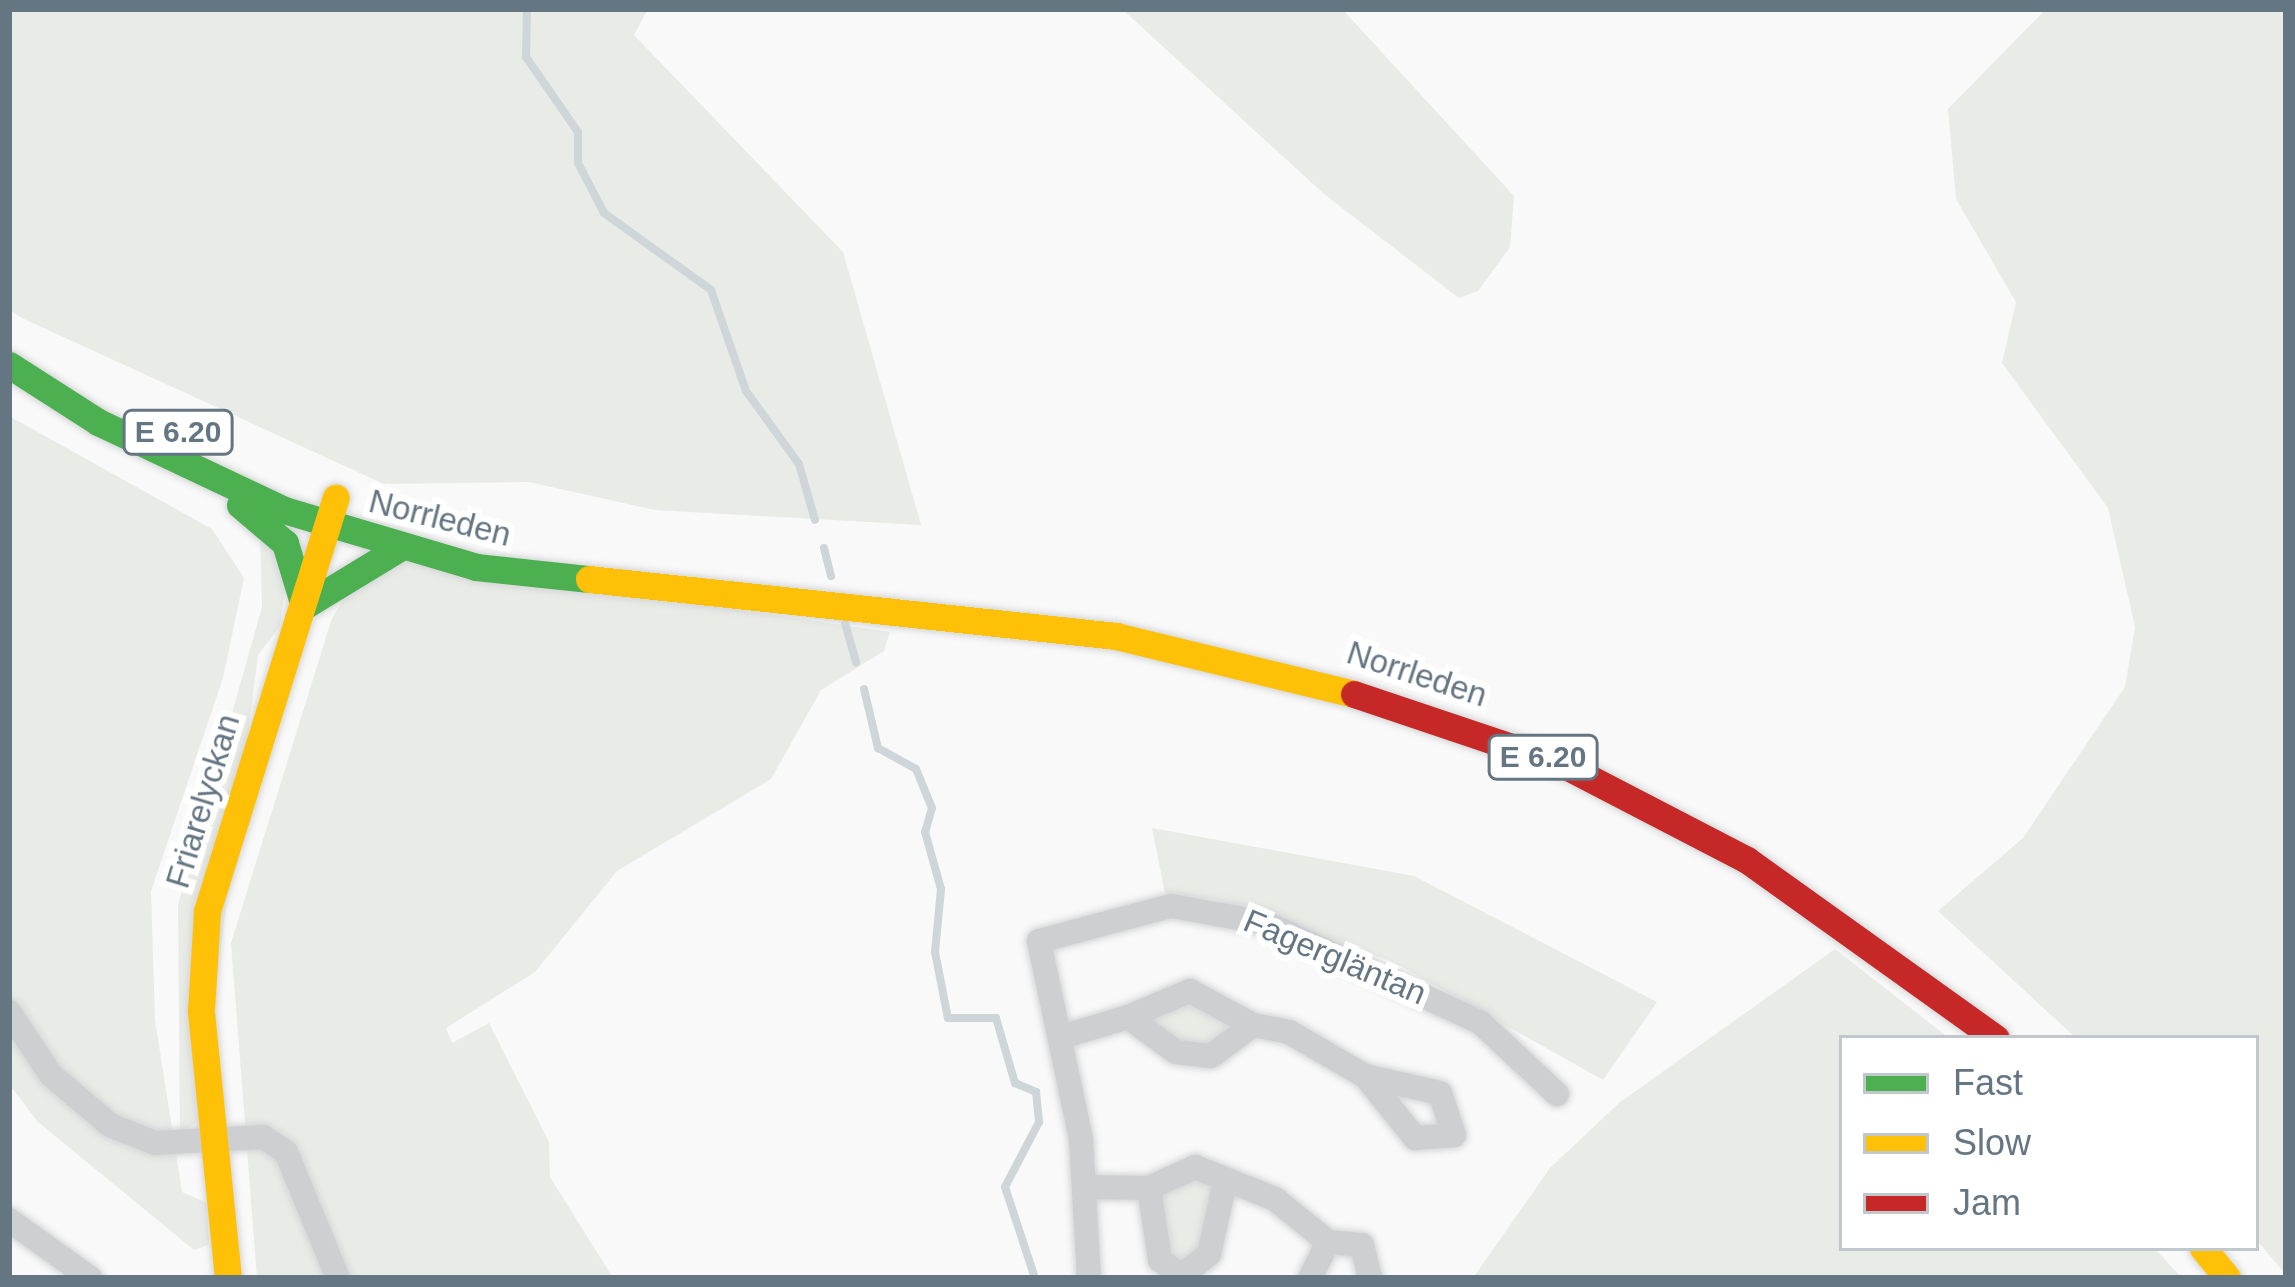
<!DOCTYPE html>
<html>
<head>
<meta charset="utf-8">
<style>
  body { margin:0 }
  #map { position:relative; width:2295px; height:1287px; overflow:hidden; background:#f9f9f9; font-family:Helvetica,sans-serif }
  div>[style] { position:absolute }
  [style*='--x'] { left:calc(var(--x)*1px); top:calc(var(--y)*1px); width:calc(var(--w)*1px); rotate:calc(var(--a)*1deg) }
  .green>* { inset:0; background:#e8ebe6 }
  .stream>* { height:8px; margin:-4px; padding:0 4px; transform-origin:4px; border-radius:4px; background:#ced6d9 }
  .roads { filter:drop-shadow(0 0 3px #d5d6d7) drop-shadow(0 0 3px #d5d6d7) }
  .street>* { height:24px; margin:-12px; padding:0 12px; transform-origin:12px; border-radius:12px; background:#cecfd0 }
  .fast>* { height:27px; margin:-13.5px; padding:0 13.5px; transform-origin:13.5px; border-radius:13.5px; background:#4caf50 }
  .slow>* { height:27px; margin:-13.5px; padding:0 13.5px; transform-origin:13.5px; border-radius:13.5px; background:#ffc107 }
  .jam>* { height:27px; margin:-13.5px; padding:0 13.5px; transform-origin:13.5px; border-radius:13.5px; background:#c62828 }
  span { translate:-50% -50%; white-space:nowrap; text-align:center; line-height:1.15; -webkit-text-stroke:12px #fff; paint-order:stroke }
  .shield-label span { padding:3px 9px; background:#fff; border:3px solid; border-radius:9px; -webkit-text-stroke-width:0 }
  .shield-label { font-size:30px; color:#657683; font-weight:700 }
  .street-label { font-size:33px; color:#657683 }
  .frame { position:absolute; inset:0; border:12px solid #657683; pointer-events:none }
  .legend { position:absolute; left:1839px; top:1035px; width:420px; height:216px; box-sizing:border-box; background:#fff; border:3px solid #c1c8cd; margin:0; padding:15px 21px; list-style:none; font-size:36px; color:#657683 }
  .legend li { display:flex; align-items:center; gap:24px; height:60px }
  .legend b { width:60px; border:3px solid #c1c8cd }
</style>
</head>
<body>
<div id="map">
  <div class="green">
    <div style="clip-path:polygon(9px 9px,648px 9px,634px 35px,843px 252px,921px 525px,655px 510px,529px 482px,384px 484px,24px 319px,9px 310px)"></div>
    <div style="clip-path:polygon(1122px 9px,1342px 9px,1514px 196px,1510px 247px,1478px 291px,1459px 298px,1324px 194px)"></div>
    <div style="clip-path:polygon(2046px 9px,2286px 9px,2286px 1275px,2256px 1239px,2256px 1038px,2076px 1038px,1938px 911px,2023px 838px,2125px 687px,2135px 627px,2108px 508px,2002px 363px,2016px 302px,1956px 199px,1948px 109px)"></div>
    <div style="clip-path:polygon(9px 416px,212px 529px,244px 578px,223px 678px,151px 891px,155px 1020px,182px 1192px,207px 1203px,209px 1245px,194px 1250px,38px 1122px,9px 1084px)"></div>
    <div style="clip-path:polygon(260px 533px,287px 574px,280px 626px,258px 655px,199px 1121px,180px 1134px,178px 905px,262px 607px)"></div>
    <div style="clip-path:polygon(392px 559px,890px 632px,884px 651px,821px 690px,771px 779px,617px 871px,535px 972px,446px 1028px,452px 1043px,489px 1023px,549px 1142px,550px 1177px,613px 1278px,257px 1278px,231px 943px,332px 618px,359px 575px)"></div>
    <div style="clip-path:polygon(1152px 828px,1414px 876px,1657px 1002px,1603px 1080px,1393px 962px,1211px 899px,1166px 898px)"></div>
    <div style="clip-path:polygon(1835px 949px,1949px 1038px,1842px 1038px,1842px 1248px,2154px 1248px,2182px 1278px,1473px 1278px,1550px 1168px,1619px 1103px)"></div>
    <div style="clip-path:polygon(1178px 997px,1236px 1028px,1198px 1051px,1138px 1017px)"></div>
    <div style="clip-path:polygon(1182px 1173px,1218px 1187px,1203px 1260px,1171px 1270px,1153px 1187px)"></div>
  </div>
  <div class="stream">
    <div style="--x:527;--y:9;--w:48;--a:91.2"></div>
    <div style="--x:526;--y:57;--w:91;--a:55.3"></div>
    <div style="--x:578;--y:132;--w:31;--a:90"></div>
    <div style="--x:578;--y:163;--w:56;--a:62.5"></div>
    <div style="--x:604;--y:213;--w:132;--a:35.7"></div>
    <div style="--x:711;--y:290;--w:107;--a:70.9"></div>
    <div style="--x:746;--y:391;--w:90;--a:54"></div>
    <div style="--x:799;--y:464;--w:58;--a:74.1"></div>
    <div style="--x:824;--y:548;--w:29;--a:76"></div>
    <div style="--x:845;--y:623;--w:41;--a:74.2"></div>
    <div style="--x:864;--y:689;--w:61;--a:76.7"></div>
    <div style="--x:878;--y:748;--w:43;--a:28.9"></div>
    <div style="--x:916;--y:769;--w:42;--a:67.7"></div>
    <div style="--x:932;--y:808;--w:25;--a:106"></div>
    <div style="--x:925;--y:832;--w:59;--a:74.3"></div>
    <div style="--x:941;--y:889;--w:63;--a:95.4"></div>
    <div style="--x:935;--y:952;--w:67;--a:78.9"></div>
    <div style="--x:948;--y:1018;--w:48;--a:0"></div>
    <div style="--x:996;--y:1018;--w:68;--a:73.7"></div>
    <div style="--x:1015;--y:1083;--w:23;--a:23"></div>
    <div style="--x:1036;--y:1092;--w:30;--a:84"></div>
    <div style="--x:1039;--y:1122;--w:73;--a:117.6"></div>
    <div style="--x:1005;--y:1187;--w:96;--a:71.8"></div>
  </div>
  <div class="roads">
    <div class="street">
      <div style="--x:9;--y:1012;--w:76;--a:56.3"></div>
      <div style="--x:51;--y:1075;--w:77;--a:40.3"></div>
      <div style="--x:110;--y:1125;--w:48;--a:21.8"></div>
      <div style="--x:155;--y:1143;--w:108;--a:-3.2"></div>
      <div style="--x:263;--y:1137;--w:27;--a:33"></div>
      <div style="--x:286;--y:1152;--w:136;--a:67.6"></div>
      <div style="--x:1128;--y:1017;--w:67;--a:-22.8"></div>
      <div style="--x:1190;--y:991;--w:72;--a:28.4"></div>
      <div style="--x:1065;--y:1036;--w:66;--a:-16.8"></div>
      <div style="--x:1128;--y:1017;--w:59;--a:36.1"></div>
      <div style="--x:1176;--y:1052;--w:35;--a:7"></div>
      <div style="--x:1211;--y:1056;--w:52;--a:-36.4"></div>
      <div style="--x:1253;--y:1025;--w:37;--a:11"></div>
      <div style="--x:1289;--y:1032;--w:88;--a:30.1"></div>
      <div style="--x:1365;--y:1076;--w:80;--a:51.1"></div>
      <div style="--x:1415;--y:1138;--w:39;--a:-4"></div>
      <div style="--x:1454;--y:1135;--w:44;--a:-108.4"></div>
      <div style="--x:1440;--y:1093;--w:77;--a:-167.2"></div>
      <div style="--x:1084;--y:1187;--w:65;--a:0.9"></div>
      <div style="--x:1149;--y:1188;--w:51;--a:-24.5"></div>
      <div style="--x:1195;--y:1167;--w:86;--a:21.8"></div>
      <div style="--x:1275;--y:1199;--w:68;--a:39.1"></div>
      <div style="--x:1328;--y:1242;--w:34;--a:5"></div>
      <div style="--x:1362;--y:1245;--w:34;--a:76"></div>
      <div style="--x:1149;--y:1188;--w:73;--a:81.3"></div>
      <div style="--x:1160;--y:1260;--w:26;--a:37"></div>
      <div style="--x:1181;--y:1276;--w:36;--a:-38"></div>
      <div style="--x:1209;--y:1254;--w:69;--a:-77.4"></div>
      <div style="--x:9;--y:1220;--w:100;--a:35.6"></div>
      <div style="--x:1089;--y:1278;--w:139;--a:-93.3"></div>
      <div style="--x:1081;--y:1139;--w:202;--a:-102"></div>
      <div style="--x:1039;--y:941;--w:137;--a:-14.9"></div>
      <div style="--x:1171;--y:906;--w:97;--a:10.1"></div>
      <div style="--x:1266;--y:923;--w:237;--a:24.9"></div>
      <div style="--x:1481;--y:1023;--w:104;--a:43.1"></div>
      <div style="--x:1310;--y:1278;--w:40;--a:-63.4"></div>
    </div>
    <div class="fast">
      <div style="--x:9;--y:365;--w:106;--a:32.6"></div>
      <div style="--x:98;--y:422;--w:206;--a:25.3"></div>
      <div style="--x:284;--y:510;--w:200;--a:16.5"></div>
      <div style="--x:476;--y:567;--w:114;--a:6.1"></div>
      <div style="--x:240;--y:505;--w:59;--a:40.2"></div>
      <div style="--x:285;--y:543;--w:66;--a:73.2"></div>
      <div style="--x:304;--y:606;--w:114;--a:-31.3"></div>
    </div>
    <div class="slow">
      <div style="--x:589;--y:579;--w:530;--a:6.17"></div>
      <div style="--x:1116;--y:636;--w:245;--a:13.7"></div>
      <div style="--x:2203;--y:1248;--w:38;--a:51"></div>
      <div style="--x:228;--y:1278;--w:269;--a:-95.8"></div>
      <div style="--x:201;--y:1010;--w:99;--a:-86.5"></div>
      <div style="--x:207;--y:911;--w:433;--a:-72.7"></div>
    </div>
    <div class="jam">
      <div style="--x:1354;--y:694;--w:219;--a:18.6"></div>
      <div style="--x:1562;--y:764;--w:208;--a:27.4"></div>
      <div style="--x:1747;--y:860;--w:306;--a:35.6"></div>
    </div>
  </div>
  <div class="shield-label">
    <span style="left:178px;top:432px">E 6.20</span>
    <span style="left:1543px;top:757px">E 6.20</span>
  </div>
  <div class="street-label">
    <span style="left:440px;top:518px;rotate:14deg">Norrleden</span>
    <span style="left:1417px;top:674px;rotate:18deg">Norrleden</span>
    <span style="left:203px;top:801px;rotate:-73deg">Friarelyckan</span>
    <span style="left:1335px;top:957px;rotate:23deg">Fagergläntan</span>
  </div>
  <div class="frame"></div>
  <ul class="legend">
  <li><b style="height:15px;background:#4caf50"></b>Fast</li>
  <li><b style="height:15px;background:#ffc107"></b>Slow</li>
  <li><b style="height:15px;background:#c62828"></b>Jam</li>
  </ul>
</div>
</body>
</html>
